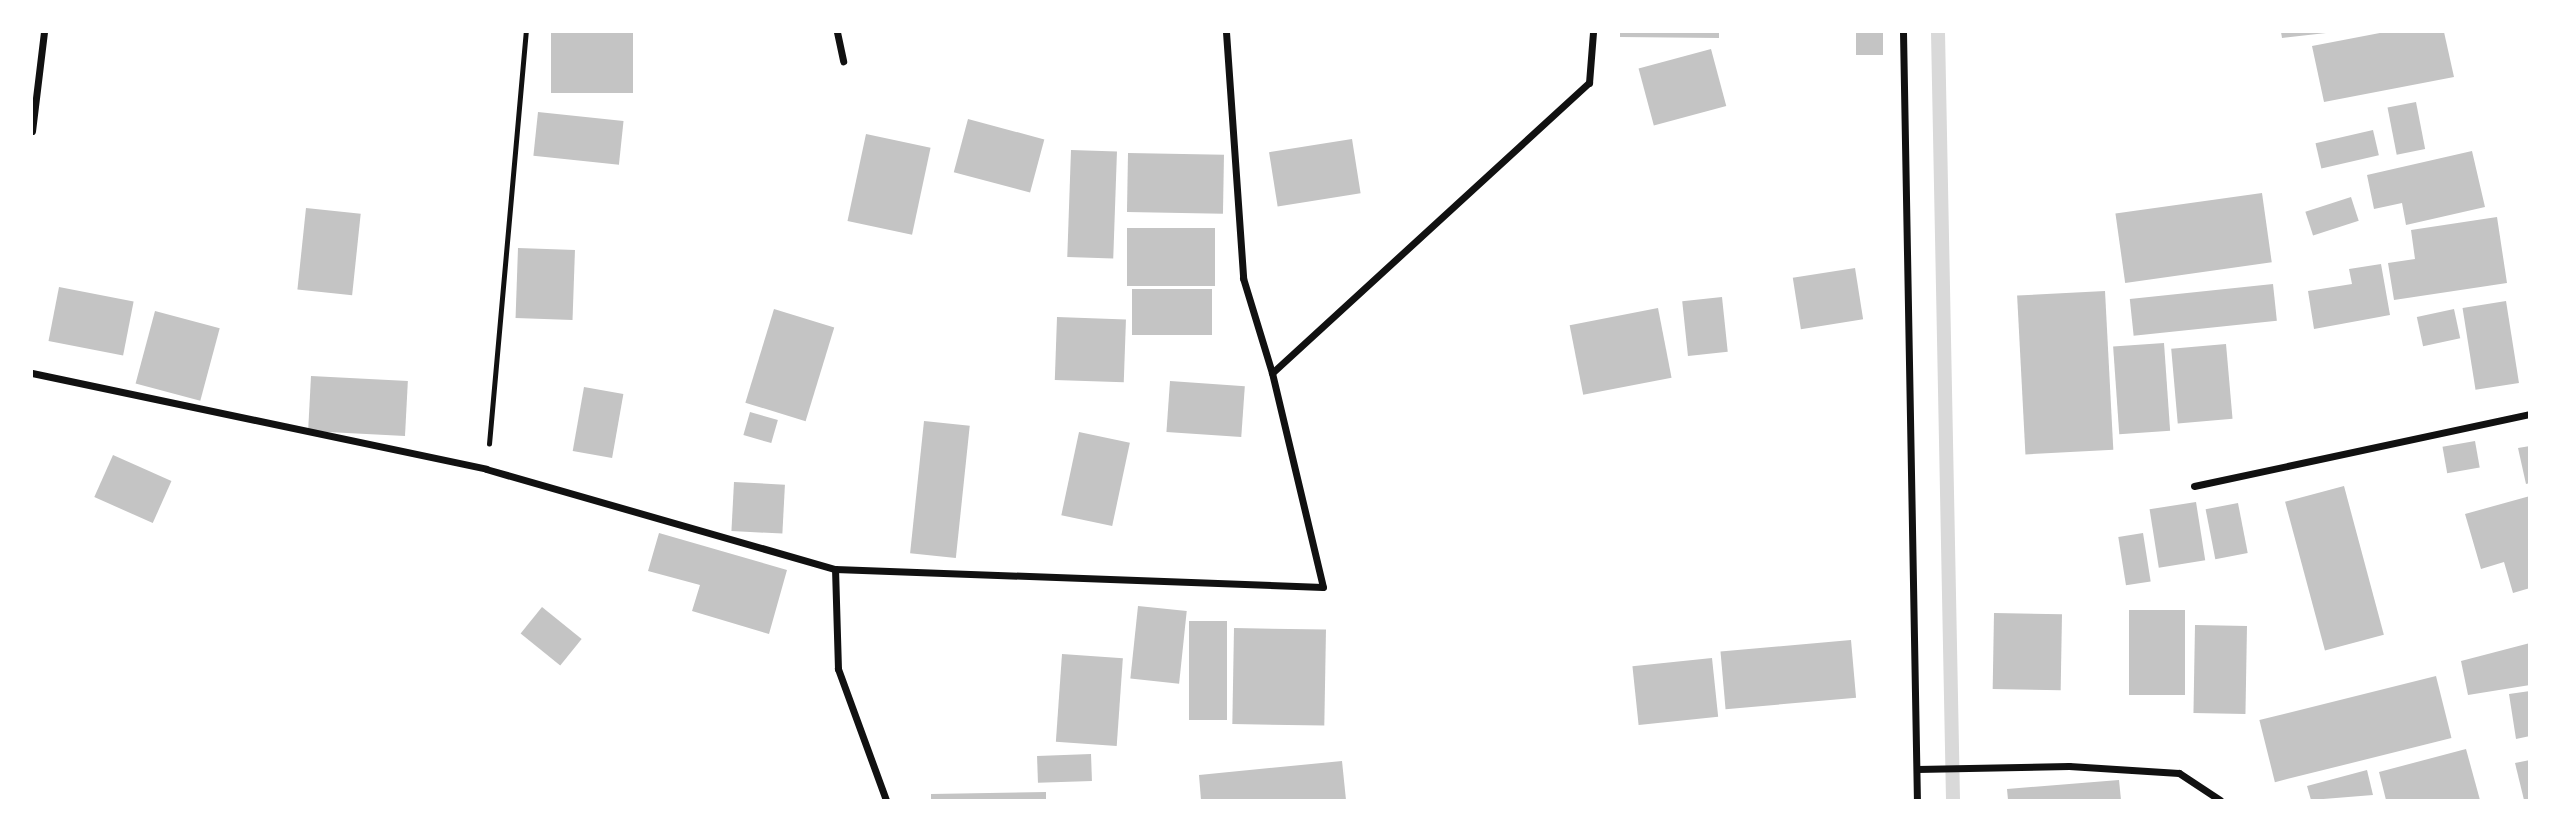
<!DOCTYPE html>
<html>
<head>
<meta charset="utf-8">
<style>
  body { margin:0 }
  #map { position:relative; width:2561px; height:832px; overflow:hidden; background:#fff; font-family:"Nunito Sans",sans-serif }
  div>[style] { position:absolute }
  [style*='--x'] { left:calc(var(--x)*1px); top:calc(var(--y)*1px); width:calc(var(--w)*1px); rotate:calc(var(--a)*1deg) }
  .stream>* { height:14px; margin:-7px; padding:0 7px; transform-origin:7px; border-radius:7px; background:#d9d9d9 }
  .building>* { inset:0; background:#c4c4c4; transform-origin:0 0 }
  .path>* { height:4.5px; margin:-2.25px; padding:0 2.25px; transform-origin:2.25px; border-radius:2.25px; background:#111 }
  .minor>* { height:7px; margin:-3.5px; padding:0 3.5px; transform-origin:3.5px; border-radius:3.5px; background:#111 }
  span { translate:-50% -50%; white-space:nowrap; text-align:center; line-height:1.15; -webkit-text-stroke:5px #fff; paint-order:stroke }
  .frame { position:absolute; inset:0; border:33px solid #fff; pointer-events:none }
</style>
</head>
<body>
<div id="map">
  <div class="stream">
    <div style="--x:1938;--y:32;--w:768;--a:88.88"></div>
  </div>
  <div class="building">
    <div style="left:551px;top:32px;width:82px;height:61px"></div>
    <div style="clip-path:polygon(1620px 32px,1719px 32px,1719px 38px,1620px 37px)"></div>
    <div style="left:1856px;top:32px;width:27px;height:23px"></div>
    <div style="clip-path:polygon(2281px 32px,2326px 32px,2326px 33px,2282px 38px)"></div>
    <div style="clip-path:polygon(2385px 32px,2444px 32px,2454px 77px,2324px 102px,2312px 46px)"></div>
    <div style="left:1711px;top:49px;width:59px;height:75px;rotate:75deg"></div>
    <div style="left:2416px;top:102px;width:48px;height:29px;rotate:79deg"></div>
    <div style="left:538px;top:112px;width:86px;height:44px;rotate:6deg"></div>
    <div style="left:968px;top:119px;width:79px;height:55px;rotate:15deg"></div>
    <div style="left:2373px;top:130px;width:26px;height:59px;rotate:77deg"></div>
    <div style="left:866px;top:134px;width:66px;height:89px;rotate:12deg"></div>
    <div style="left:1352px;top:139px;width:55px;height:84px;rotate:81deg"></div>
    <div style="left:1071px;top:150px;width:46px;height:107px;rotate:2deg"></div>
    <div style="clip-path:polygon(2472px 151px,2485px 207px,2406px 225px,2402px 203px,2374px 209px,2367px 175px)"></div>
    <div style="left:1128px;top:153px;width:96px;height:59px;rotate:1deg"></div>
    <div style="left:2262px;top:193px;width:70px;height:148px;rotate:82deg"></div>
    <div style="left:2351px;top:197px;width:25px;height:48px;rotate:72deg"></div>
    <div style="left:306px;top:208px;width:55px;height:82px;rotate:6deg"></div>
    <div style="clip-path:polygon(2497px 217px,2507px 283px,2394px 300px,2388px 263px,2415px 259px,2411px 230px)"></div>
    <div style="left:1127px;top:228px;width:88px;height:58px"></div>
    <div style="left:518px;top:248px;width:57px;height:70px;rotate:2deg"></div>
    <div style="clip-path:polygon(2381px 264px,2390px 315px,2314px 329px,2308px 291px,2352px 284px,2349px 269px)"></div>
    <div style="left:1855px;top:268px;width:52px;height:63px;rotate:81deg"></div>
    <div style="left:2273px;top:284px;width:37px;height:144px;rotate:84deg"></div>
    <div style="left:59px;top:287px;width:76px;height:55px;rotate:11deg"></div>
    <div style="left:1132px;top:289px;width:80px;height:46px"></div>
    <div style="left:2105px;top:291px;width:159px;height:88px;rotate:87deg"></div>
    <div style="left:1722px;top:297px;width:55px;height:40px;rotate:84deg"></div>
    <div style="left:2506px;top:301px;width:83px;height:44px;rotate:81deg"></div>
    <div style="left:1658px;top:308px;width:71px;height:90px;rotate:79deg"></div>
    <div style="left:774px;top:309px;width:63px;height:98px;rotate:17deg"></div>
    <div style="left:2454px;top:309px;width:30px;height:38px;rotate:78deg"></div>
    <div style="left:155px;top:311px;width:67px;height:75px;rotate:15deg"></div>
    <div style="left:1057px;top:317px;width:69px;height:63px;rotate:2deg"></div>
    <div style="left:2164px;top:343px;width:88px;height:51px;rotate:86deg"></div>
    <div style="left:2226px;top:344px;width:75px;height:55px;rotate:85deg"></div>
    <div style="left:311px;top:376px;width:97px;height:55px;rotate:3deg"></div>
    <div style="left:1170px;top:381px;width:75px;height:51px;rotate:4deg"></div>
    <div style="left:584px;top:387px;width:40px;height:65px;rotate:10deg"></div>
    <div style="left:750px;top:412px;width:29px;height:24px;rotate:16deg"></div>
    <div style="left:924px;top:421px;width:46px;height:133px;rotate:6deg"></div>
    <div style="left:1079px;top:432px;width:52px;height:85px;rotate:12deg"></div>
    <div style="left:2475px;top:441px;width:27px;height:33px;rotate:80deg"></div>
    <div style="clip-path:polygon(2530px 446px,2530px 483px,2526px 484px,2518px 448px)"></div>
    <div style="left:113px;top:455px;width:64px;height:46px;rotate:24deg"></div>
    <div style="left:734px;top:482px;width:51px;height:49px;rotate:3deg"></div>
    <div style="left:2344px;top:486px;width:154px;height:61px;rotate:75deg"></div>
    <div style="clip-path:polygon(2530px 496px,2530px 588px,2513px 593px,2504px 562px,2481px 569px,2465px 514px)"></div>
    <div style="left:2196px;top:502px;width:59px;height:47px;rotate:81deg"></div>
    <div style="left:2238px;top:503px;width:51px;height:33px;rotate:79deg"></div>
    <div style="clip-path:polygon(659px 533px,787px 570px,769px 634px,692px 611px,700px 585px,648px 571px)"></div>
    <div style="left:2143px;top:533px;width:49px;height:25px;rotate:81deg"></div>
    <div style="left:1138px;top:606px;width:49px;height:73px;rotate:6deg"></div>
    <div style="left:542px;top:607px;width:51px;height:34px;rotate:39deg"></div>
    <div style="left:2129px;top:610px;width:56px;height:85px"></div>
    <div style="left:1994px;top:613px;width:68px;height:76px;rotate:1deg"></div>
    <div style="left:1189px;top:621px;width:38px;height:99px"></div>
    <div style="left:2195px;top:625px;width:52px;height:88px;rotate:1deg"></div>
    <div style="left:1234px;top:628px;width:92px;height:96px;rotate:1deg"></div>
    <div style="left:1851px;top:640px;width:58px;height:131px;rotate:85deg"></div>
    <div style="clip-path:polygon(2530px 643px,2530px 685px,2468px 695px,2461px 661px)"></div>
    <div style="left:1062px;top:654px;width:61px;height:88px;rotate:4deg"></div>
    <div style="left:1712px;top:658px;width:59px;height:80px;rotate:84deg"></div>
    <div style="left:2436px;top:676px;width:64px;height:182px;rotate:76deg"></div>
    <div style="clip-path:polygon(2530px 691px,2530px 736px,2516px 739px,2509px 694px)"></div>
    <div style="clip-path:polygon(2466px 749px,2480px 800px,2386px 800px,2379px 772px)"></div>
    <div style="left:1091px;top:754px;width:27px;height:54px;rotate:88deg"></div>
    <div style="clip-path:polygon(2530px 760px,2530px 800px,2524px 800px,2515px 763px)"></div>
    <div style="clip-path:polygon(1342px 761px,1346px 800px,1201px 800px,1199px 775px)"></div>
    <div style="clip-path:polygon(2367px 770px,2373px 795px,2311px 800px,2307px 786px)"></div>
    <div style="clip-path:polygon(2119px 780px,2121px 800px,2008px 800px,2007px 789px)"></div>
    <div style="clip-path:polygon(1046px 792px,1046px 800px,931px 800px,931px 794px)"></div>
  </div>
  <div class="path">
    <div style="--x:489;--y:444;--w:414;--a:-84.9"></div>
  </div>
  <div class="minor">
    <div style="--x:837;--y:32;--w:30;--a:78"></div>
    <div style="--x:1226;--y:32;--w:247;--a:86"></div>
    <div style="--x:1243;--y:278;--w:99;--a:73"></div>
    <div style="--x:1903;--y:32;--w:768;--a:88.96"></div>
    <div style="--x:32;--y:131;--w:100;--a:-83.1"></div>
    <div style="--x:32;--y:373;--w:464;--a:11.9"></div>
    <div style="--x:486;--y:469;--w:363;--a:16"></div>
    <div style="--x:2194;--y:486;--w:344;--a:-12.1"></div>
    <div style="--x:1917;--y:769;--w:152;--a:-1.1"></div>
    <div style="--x:2069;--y:766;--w:110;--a:3.6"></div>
    <div style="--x:2179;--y:773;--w:49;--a:33.4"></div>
    <div style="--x:886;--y:800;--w:140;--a:-110.1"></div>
    <div style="--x:838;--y:669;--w:100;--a:-91.7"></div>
    <div style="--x:835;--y:569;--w:488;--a:2.1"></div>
    <div style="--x:1323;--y:587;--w:220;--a:-103.4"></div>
    <div style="--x:1272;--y:373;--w:430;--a:-42.5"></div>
    <div style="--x:1589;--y:83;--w:51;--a:-85.5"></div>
  </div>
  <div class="frame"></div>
</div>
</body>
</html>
